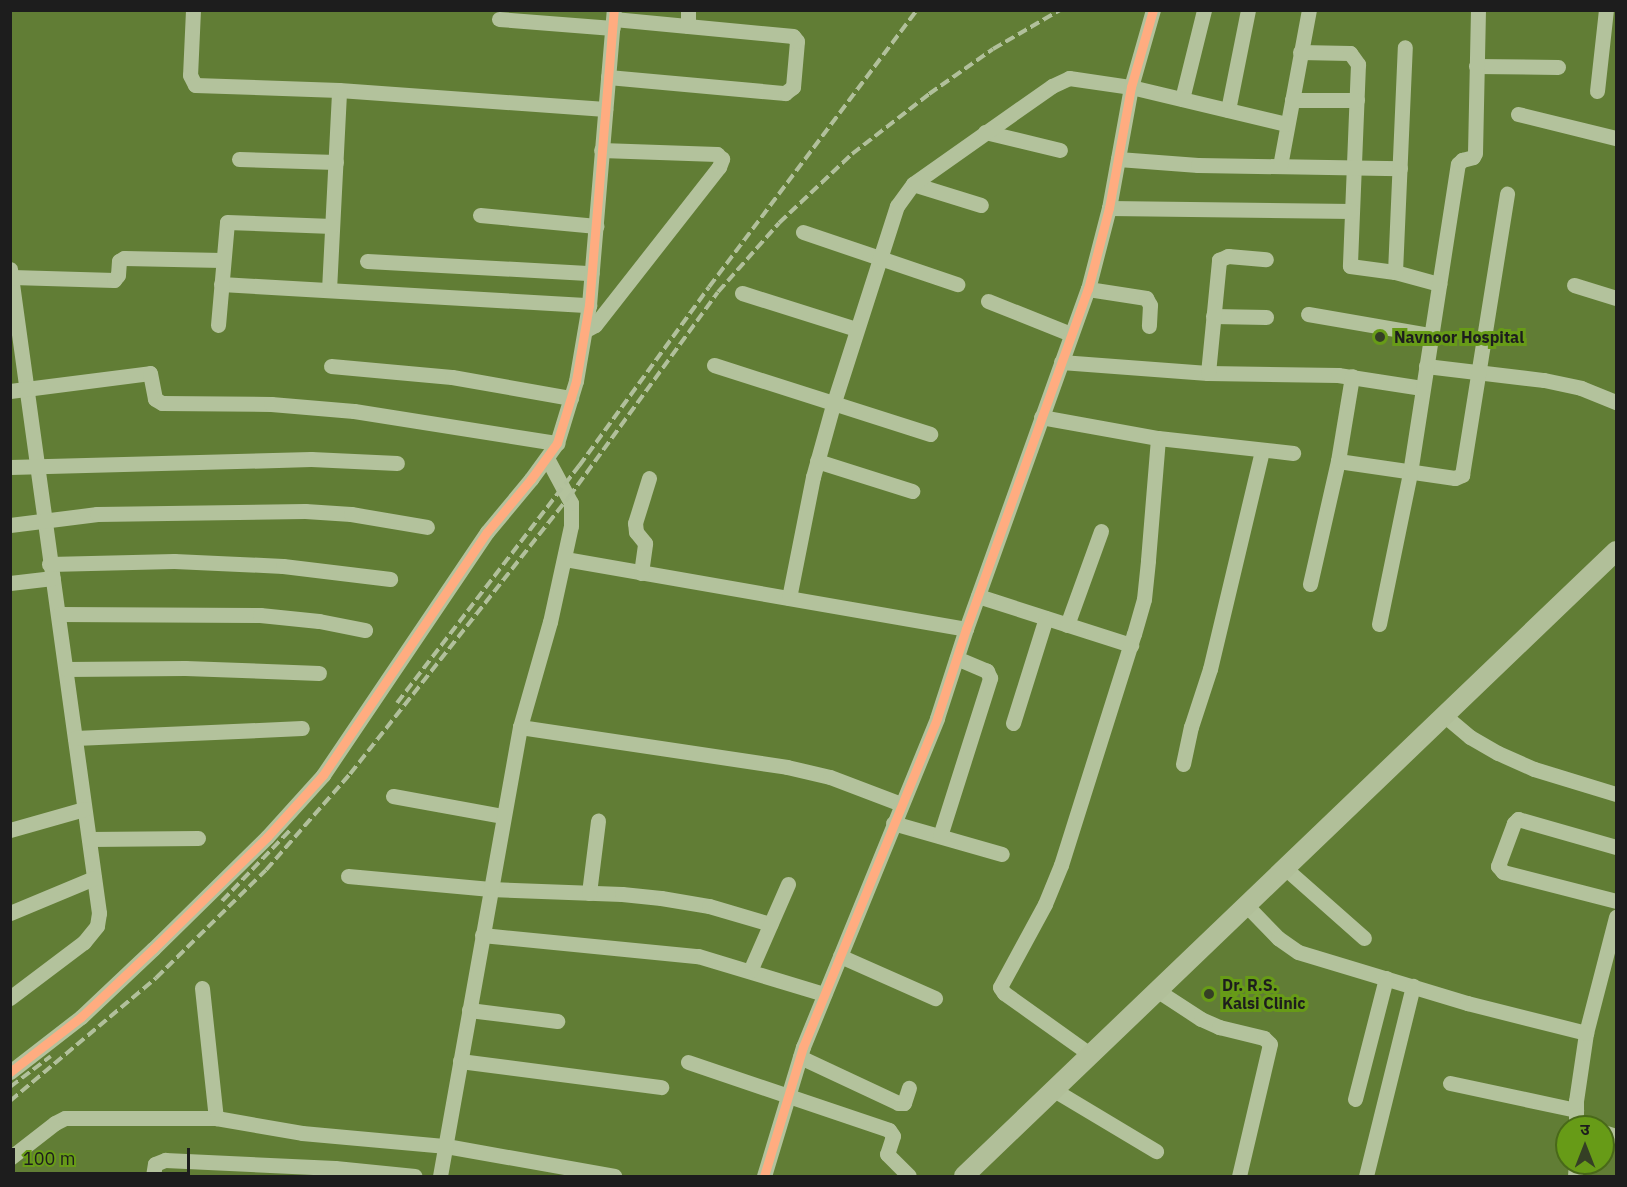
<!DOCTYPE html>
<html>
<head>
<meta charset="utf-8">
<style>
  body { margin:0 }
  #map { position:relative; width:1627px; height:1187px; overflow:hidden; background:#617d35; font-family:"IBM Plex Sans","Noto Sans Devanagari",sans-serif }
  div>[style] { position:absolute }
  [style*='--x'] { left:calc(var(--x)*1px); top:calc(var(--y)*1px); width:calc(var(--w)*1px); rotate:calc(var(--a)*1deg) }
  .minor>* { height:15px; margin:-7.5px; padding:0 7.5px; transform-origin:7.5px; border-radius:7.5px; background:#b3c29c }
  .major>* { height:20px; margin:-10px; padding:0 10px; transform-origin:10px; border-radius:10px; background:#b1bf99 }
  .rail>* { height:4px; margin-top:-2px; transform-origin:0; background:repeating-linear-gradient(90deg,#b1c09b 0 10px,transparent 0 14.5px) }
  .cycleway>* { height:9px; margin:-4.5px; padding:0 4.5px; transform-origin:4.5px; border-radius:4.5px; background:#ffac80 }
  .dots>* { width:16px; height:16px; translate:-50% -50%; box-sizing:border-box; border:3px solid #679b17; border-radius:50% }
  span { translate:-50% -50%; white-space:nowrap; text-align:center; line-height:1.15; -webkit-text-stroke:6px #679b17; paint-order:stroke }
  .poi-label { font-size:16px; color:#1d1d1d; font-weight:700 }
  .left { translate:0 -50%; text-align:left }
  .frame { position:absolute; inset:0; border:12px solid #1d1d1d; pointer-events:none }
  .north { position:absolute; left:1555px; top:1115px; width:60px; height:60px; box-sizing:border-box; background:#679b17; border:2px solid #496919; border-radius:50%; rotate:0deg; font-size:16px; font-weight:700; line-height:24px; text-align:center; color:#1d1d1d }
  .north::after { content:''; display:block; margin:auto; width:21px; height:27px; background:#353f25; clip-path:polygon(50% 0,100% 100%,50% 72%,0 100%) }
  .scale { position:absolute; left:12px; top:1148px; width:178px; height:27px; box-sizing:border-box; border:3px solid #1d1d1d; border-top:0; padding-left:8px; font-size:18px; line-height:21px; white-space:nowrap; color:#1d1d1d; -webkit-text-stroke:4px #679b17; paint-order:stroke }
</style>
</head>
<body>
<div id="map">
  <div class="minor">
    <div style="--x:193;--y:10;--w:65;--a:92.6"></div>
    <div style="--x:190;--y:75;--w:11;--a:63"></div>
    <div style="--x:195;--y:85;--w:144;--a:2"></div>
    <div style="--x:339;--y:90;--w:267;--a:4.1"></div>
    <div style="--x:688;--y:10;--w:16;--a:90"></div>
    <div style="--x:499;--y:19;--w:114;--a:4.5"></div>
    <div style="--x:1300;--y:52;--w:50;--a:1.1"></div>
    <div style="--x:1350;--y:53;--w:14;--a:54"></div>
    <div style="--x:1358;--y:64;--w:202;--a:92.3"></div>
    <div style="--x:1350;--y:266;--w:45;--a:7.6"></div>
    <div style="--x:1395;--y:272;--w:46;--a:15.3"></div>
    <div style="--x:1476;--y:66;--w:82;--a:0.7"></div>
    <div style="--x:608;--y:77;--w:178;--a:5.2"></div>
    <div style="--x:785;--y:93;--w:10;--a:-37"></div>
    <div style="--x:793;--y:87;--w:46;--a:-85"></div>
    <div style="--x:797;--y:41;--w:6;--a:-129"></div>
    <div style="--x:793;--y:36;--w:180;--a:-174.6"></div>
    <div style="--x:1597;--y:91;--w:81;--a:-83.7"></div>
    <div style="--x:1182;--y:99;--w:92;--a:-76.1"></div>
    <div style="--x:1292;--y:100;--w:65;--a:0"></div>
    <div style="--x:1228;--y:110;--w:102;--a:-78.7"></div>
    <div style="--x:1518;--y:114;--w:101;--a:13.8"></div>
    <div style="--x:985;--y:132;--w:77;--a:13.5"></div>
    <div style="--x:239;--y:159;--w:97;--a:1.8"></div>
    <div style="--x:1118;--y:159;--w:80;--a:4.3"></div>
    <div style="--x:1198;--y:165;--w:202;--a:0.9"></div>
    <div style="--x:1280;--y:166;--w:159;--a:-79.5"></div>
    <div style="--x:913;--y:184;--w:71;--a:17.2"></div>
    <div style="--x:1109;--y:208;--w:243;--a:0.7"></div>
    <div style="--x:480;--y:215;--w:117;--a:5.4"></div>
    <div style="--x:803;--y:232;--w:163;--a:18.7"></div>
    <div style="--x:367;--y:261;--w:225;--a:3.1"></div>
    <div style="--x:10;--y:269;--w:650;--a:82.13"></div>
    <div style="--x:99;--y:913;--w:13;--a:99"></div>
    <div style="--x:97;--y:926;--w:21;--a:129"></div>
    <div style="--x:84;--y:942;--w:93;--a:142.9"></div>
    <div style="--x:1395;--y:272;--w:225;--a:-87.5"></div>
    <div style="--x:12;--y:277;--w:102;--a:1.7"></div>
    <div style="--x:114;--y:280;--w:6;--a:-51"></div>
    <div style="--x:118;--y:275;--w:14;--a:-86"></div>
    <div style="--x:119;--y:261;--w:6;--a:-31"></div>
    <div style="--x:124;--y:258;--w:98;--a:1.2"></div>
    <div style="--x:221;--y:284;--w:369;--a:3.3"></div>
    <div style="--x:1574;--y:285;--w:44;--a:17.2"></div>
    <div style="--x:1088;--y:289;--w:59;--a:8.8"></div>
    <div style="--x:1146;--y:298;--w:8;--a:60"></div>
    <div style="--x:1150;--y:305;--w:21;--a:93"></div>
    <div style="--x:329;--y:290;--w:200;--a:-87.1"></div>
    <div style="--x:742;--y:293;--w:120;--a:17.5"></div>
    <div style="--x:988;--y:301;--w:89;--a:21.7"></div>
    <div style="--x:1308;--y:314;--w:124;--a:9.8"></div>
    <div style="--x:1213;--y:316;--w:53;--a:1.1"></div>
    <div style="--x:218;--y:325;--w:103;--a:-85"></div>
    <div style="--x:227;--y:222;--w:105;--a:2.2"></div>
    <div style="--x:586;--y:330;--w:10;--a:-29"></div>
    <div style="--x:595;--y:325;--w:201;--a:-51.9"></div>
    <div style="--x:719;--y:167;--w:9;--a:-69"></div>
    <div style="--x:722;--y:159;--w:7;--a:-135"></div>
    <div style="--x:717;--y:154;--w:116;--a:-178"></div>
    <div style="--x:1061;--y:362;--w:147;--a:4.3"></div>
    <div style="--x:1208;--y:373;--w:130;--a:0.9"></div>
    <div style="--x:1338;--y:375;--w:85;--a:8.8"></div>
    <div style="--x:714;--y:365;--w:227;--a:17.7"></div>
    <div style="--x:331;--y:366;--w:121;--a:5.2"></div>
    <div style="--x:452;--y:377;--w:121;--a:10"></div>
    <div style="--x:1426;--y:366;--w:119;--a:6.8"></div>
    <div style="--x:1544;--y:380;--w:38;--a:12"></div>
    <div style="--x:1581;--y:388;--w:38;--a:22"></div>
    <div style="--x:1208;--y:373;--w:114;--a:-84.4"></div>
    <div style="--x:1219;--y:260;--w:10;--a:-24"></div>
    <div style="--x:1228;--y:256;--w:38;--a:5"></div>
    <div style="--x:10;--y:391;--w:141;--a:-7.3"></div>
    <div style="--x:150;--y:373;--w:26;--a:79"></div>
    <div style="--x:155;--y:399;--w:8;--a:30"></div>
    <div style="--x:162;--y:403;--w:109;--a:0.5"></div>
    <div style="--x:271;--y:404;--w:83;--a:4.8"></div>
    <div style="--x:354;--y:411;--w:206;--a:9"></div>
    <div style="--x:1041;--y:417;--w:119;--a:10.2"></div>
    <div style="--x:1158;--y:438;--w:136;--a:6.3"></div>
    <div style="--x:817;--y:461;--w:100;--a:17.5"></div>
    <div style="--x:1338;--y:461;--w:118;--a:8.3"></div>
    <div style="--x:1455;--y:478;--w:8;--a:-23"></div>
    <div style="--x:1462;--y:475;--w:285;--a:-80.9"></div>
    <div style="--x:10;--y:467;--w:301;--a:-1.5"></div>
    <div style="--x:311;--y:459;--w:86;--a:2.7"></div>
    <div style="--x:10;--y:525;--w:88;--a:-7.2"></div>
    <div style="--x:97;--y:514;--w:208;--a:-0.8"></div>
    <div style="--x:305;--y:511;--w:46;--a:3.7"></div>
    <div style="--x:351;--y:514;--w:77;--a:9.7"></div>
    <div style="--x:565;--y:559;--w:407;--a:9.9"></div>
    <div style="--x:49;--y:564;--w:125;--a:-1.4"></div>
    <div style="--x:174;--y:561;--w:109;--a:2.6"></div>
    <div style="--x:283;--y:566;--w:108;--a:6.9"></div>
    <div style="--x:641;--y:573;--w:30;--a:-82"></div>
    <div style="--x:645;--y:543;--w:14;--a:-129"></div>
    <div style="--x:636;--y:532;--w:9;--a:-96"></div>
    <div style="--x:635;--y:523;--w:47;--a:-72.7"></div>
    <div style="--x:10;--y:583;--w:43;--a:-6.6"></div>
    <div style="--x:1310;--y:584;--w:126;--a:-77.2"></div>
    <div style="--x:1338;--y:461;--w:86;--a:-80.6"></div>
    <div style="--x:978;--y:596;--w:161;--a:17.8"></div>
    <div style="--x:789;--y:598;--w:123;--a:-78.8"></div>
    <div style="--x:813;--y:477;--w:75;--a:-74.5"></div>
    <div style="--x:833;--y:405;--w:209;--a:-72.2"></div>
    <div style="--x:897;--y:206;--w:27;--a:-54"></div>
    <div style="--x:913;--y:184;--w:170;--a:-35.2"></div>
    <div style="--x:1052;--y:86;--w:19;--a:-25"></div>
    <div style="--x:1069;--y:78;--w:63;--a:8.3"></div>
    <div style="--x:1131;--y:87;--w:159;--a:13.4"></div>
    <div style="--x:59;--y:614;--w:201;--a:0.3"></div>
    <div style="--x:260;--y:615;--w:59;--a:5.8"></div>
    <div style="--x:319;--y:621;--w:47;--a:11.1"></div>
    <div style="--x:1379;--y:624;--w:154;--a:-78.4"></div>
    <div style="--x:1410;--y:473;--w:313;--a:-81.2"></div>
    <div style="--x:1458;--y:164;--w:6;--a:-45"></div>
    <div style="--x:1462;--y:160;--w:11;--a:-15"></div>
    <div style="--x:1473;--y:157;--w:4;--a:-63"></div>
    <div style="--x:1475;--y:153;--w:143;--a:-88.8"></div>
    <div style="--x:1067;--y:625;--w:100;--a:-70.1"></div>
    <div style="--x:66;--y:669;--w:119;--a:-0.5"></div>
    <div style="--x:185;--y:668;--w:134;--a:2.1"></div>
    <div style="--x:1445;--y:716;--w:33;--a:40"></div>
    <div style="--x:1470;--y:737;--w:32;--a:30"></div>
    <div style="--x:1498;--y:753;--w:39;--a:24"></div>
    <div style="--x:1534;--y:769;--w:86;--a:17"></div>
    <div style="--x:1013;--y:723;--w:110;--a:-72.6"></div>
    <div style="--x:520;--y:727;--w:270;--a:8.5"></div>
    <div style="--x:787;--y:767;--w:44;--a:13.1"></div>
    <div style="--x:830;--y:777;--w:76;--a:20.8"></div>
    <div style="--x:75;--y:738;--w:227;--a:-2.5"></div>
    <div style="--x:1183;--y:764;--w:38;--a:-78"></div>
    <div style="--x:1191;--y:727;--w:61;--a:-71.9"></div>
    <div style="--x:1210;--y:669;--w:225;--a:-76.6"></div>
    <div style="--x:393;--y:796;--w:112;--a:10.3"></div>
    <div style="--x:893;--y:823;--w:113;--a:15.9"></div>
    <div style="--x:10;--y:830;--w:77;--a:-15.8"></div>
    <div style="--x:940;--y:836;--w:166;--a:-72.4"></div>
    <div style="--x:990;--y:678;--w:8;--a:-113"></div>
    <div style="--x:987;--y:671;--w:33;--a:-157"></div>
    <div style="--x:89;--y:839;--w:109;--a:-0.5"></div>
    <div style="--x:1616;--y:847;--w:102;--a:-164.1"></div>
    <div style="--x:1518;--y:819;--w:6;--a:135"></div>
    <div style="--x:1514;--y:823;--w:46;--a:110.4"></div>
    <div style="--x:1498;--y:866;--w:8;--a:50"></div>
    <div style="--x:1503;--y:872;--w:117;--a:14.4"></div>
    <div style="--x:1286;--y:869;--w:104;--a:41.5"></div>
    <div style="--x:348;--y:876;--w:143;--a:5.2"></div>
    <div style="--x:490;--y:889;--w:132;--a:2.2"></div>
    <div style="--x:622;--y:894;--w:39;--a:6"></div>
    <div style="--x:661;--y:898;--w:49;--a:9.5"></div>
    <div style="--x:709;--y:906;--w:64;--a:16.4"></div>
    <div style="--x:589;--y:893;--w:73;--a:-82.9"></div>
    <div style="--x:1247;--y:906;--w:45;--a:45.9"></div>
    <div style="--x:1278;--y:938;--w:24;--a:35"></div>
    <div style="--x:1298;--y:952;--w:177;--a:16.8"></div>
    <div style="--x:1467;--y:1003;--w:123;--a:14.1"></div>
    <div style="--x:10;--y:913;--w:91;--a:-22.6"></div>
    <div style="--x:482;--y:935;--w:217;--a:5.6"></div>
    <div style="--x:698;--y:956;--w:132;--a:16.8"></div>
    <div style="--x:840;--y:956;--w:104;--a:23.9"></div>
    <div style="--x:750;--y:971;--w:95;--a:-66.4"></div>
    <div style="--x:202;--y:988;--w:131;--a:83.9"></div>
    <div style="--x:1158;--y:991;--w:51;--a:33.1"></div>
    <div style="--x:1201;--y:1019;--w:20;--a:24"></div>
    <div style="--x:1219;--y:1027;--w:46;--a:13.7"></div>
    <div style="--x:1264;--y:1038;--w:8;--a:45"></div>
    <div style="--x:1270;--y:1044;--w:136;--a:103.2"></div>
    <div style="--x:469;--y:1010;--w:89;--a:7.1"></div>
    <div style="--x:1091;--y:1055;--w:107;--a:-144.5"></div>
    <div style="--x:1004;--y:993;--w:7;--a:-124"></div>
    <div style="--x:1000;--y:987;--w:94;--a:-61.5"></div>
    <div style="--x:1045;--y:904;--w:42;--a:-67.7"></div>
    <div style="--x:1061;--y:865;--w:242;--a:-72.5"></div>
    <div style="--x:1134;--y:634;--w:36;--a:-74"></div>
    <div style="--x:1144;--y:599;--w:39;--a:-84"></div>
    <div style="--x:1148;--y:560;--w:122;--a:-85.3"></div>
    <div style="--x:800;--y:1057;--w:108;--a:25.1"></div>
    <div style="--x:898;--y:1103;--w:6;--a:0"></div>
    <div style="--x:904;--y:1103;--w:16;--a:-72"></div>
    <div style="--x:460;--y:1061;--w:203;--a:7.4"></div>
    <div style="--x:688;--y:1062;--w:212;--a:18.7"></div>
    <div style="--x:889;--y:1130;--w:7;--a:56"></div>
    <div style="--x:893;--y:1136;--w:19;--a:108"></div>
    <div style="--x:887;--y:1154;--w:31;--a:45"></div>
    <div style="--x:10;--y:1072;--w:90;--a:-37.8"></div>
    <div style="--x:81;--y:1017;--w:99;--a:-43.4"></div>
    <div style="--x:153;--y:949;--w:160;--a:-44.5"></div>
    <div style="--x:267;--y:837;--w:84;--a:-47.9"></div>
    <div style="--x:323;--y:775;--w:293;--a:-56"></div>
    <div style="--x:487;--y:532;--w:69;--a:-50.3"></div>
    <div style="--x:531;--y:479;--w:44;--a:-54.2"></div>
    <div style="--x:557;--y:443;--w:65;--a:-73"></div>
    <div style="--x:576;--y:381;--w:77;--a:-80.3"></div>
    <div style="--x:589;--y:305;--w:296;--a:-85.2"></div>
    <div style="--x:1450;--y:1083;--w:129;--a:12.1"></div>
    <div style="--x:1054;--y:1090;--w:119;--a:30.9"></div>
    <div style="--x:1355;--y:1099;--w:125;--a:-75.6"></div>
    <div style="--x:1576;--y:1127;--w:26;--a:-90"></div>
    <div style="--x:1576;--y:1101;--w:69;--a:-81.6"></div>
    <div style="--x:1586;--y:1033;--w:120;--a:-75.5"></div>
    <div style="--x:1603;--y:1132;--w:14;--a:17"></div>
    <div style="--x:10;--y:1158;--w:57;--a:-37.9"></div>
    <div style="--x:55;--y:1123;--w:11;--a:-27"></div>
    <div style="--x:65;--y:1118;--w:151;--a:0"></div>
    <div style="--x:216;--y:1118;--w:87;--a:9.9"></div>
    <div style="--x:302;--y:1133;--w:145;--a:5.2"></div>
    <div style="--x:446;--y:1146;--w:171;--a:10.1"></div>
    <div style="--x:153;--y:1176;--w:12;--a:-81"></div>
    <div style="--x:155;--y:1164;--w:11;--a:-22"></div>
    <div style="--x:165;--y:1160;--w:170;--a:2.7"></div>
    <div style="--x:335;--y:1168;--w:80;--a:5.7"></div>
    <div style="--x:440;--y:1176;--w:456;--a:-79.9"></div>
    <div style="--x:520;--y:727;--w:109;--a:-74.1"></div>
    <div style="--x:550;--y:622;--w:98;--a:-77.7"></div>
    <div style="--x:571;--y:526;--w:23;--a:-90"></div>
    <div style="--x:571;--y:503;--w:51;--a:-118.1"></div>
    <div style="--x:764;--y:1176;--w:135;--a:-73.2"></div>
    <div style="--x:803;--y:1047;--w:355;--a:-67.8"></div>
    <div style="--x:937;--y:718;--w:94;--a:-72"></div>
    <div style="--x:966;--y:629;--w:361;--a:-70.3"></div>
    <div style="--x:1088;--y:289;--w:84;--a:-75.5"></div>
    <div style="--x:1109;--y:208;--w:123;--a:-79.7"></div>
    <div style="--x:1131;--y:87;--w:80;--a:-74.1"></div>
    <div style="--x:1366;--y:1176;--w:196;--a:-76.1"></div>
    <div style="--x:1575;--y:1176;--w:13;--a:-86"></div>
  </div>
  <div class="major">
    <div style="--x:964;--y:1176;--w:903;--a:-43.79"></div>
  </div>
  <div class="rail">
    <div style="--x:397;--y:703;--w:299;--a:-52.5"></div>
    <div style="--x:579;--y:466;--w:221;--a:-54"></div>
    <div style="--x:709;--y:287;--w:346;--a:-53.1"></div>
    <div style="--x:222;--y:901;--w:98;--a:-46.2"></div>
    <div style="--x:10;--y:1087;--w:51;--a:-37.1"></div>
    <div style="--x:10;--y:1101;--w:191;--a:-40.1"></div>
    <div style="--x:156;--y:978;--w:154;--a:-44.5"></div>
    <div style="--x:266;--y:870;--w:128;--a:-48.8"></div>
    <div style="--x:350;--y:774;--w:353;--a:-51.7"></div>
    <div style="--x:569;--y:497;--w:253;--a:-54"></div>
    <div style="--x:718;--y:292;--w:92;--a:-48.5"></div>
    <div style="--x:779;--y:223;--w:100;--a:-43.4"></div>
    <div style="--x:852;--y:154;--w:98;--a:-37.9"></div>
    <div style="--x:929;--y:94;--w:78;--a:-35.1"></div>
    <div style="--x:993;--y:49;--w:78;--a:-30.2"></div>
  </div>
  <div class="cycleway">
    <div style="--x:10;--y:1072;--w:90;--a:-37.8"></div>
    <div style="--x:81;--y:1017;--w:99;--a:-43.4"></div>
    <div style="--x:153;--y:949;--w:160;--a:-44.5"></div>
    <div style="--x:267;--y:837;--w:84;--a:-47.9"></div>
    <div style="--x:323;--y:775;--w:293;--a:-56"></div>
    <div style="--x:487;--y:532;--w:69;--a:-50.3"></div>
    <div style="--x:531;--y:479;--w:44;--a:-54.2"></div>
    <div style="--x:557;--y:443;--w:65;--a:-73"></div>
    <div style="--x:576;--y:381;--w:77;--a:-80.3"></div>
    <div style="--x:589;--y:305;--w:296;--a:-85.2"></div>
    <div style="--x:764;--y:1176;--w:135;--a:-73.2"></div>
    <div style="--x:803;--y:1047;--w:355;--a:-67.8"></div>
    <div style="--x:937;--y:718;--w:94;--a:-72"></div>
    <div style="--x:966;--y:629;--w:361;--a:-70.3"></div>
    <div style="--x:1088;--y:289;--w:84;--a:-75.5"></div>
    <div style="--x:1109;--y:208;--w:123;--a:-79.7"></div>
    <div style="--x:1131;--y:87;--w:80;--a:-74.1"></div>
  </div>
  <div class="dots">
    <div style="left:1380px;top:337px;background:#353f25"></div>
    <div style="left:1209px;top:994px;background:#353f25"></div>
  </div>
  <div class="poi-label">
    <span class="left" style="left:1394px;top:337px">Navnoor Hospital</span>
    <span class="left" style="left:1222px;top:994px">Dr. R.S.<br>Kalsi Clinic</span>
  </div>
  <div class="frame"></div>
  <div class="north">उ</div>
  <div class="scale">100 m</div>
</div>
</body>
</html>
